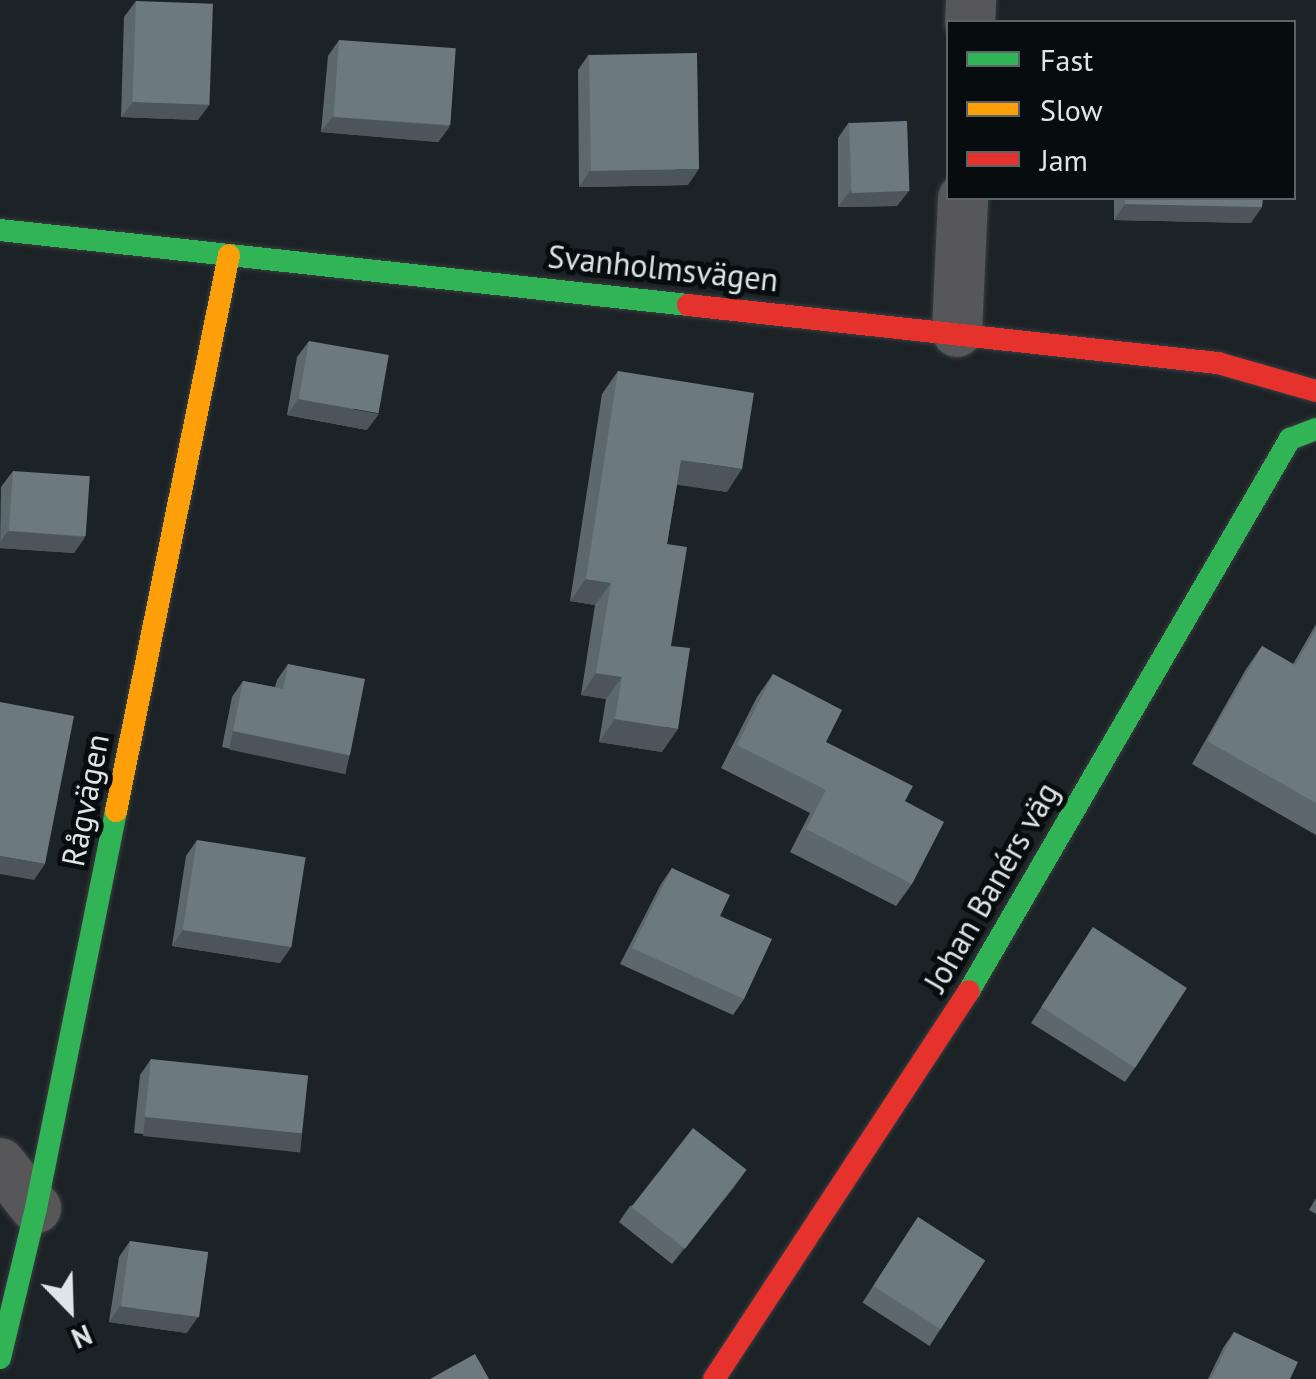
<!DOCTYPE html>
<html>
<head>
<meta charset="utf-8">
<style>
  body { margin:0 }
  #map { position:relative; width:1316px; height:1379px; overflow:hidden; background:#1c2326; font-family:"PT Sans",sans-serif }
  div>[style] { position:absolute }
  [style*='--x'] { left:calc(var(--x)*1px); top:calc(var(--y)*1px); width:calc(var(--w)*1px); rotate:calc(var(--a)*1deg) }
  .roads { filter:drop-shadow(0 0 2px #383d40) drop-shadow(0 0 2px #383d40) }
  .street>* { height:50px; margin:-25px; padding:0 25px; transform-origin:25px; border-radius:25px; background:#575658 }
  .fast>* { height:22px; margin:-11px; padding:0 11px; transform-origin:11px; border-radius:11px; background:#30b455 }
  .slow>* { height:22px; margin:-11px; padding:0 11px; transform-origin:11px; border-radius:11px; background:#ff9f0a }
  .jam>* { height:22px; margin:-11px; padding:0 11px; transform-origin:11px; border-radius:11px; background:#e5322d }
  .wall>* { inset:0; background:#5d686d; transform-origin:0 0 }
  .shaded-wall>* { inset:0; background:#4c5559; transform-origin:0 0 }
  .building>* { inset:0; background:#6c797f; transform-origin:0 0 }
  span { translate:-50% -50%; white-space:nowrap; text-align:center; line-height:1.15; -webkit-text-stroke:10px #070d0f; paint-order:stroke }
  .street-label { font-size:32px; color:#dce5e8 }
  .legend { position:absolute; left:946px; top:20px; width:350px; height:180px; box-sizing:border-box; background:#070d0f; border:2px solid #5c6366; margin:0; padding:12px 18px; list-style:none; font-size:30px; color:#dce5e8 }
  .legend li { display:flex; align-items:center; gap:20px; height:50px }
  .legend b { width:50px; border:2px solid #5c6366 }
  .north { position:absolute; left:20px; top:1259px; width:100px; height:100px; -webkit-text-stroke:8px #070d0f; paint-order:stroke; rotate:157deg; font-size:28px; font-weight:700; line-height:40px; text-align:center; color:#dce5e8 }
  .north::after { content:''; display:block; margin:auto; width:35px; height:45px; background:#dce5e8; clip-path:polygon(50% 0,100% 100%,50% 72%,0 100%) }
</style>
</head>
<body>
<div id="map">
  <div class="roads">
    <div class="street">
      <div style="--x:970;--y:22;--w:22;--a:-87"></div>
      <div style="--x:957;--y:332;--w:134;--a:-87.4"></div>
      <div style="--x:0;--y:1163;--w:58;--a:51.3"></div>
    </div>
    <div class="fast">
      <div style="--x:0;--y:230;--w:692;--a:6.22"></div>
      <div style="--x:969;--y:991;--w:639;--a:-59.82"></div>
      <div style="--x:1290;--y:439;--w:28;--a:-21"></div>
      <div style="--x:0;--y:1358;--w:154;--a:-76.5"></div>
      <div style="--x:36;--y:1208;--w:405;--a:-78.6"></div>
    </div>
    <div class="slow">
      <div style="--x:116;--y:811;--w:567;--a:-78.51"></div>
    </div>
    <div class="jam">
      <div style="--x:688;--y:305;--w:533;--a:6.25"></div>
      <div style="--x:1218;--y:363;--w:102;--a:15.9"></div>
      <div style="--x:714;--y:1379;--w:464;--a:-56.7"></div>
    </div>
  </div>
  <div class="wall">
    <div style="clip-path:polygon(136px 1px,198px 120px,121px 117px,124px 17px)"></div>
    <div style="clip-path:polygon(339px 40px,450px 126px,438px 142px,321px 132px,328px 56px)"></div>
    <div style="clip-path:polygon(589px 54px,688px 185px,579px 187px,578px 70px)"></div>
    <div style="clip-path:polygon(849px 122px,897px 206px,838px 207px,838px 138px)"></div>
    <div style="clip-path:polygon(1114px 198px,1263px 198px,1251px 223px,1114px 220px)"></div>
    <div style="clip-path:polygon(309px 341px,367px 430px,287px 415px,297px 357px)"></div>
    <div style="clip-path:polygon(618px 371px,727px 492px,677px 484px,667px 544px,671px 646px,662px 752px,599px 742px,606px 699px,581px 695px,595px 605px,570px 601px,602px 394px)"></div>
    <div style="clip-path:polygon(13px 471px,85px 537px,74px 553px,0 548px,1px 487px)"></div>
    <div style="clip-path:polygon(1316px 624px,1316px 835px,1192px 764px,1246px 669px,1262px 646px,1293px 664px)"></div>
    <div style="clip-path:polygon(288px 664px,350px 755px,339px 771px,222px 747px,232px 697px,243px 681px,275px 687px,277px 680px)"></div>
    <div style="clip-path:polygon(773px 674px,826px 742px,905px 801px,912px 884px,896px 906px,790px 852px,810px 813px,721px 768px,757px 697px)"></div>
    <div style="clip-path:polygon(197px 840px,291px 947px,280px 963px,172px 946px,186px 856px)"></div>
    <div style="clip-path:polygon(672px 868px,744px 999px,733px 1015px,620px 964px,661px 884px)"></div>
    <div style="clip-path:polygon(1093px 927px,1136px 1066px,1125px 1082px,1031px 1023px)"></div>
    <div style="clip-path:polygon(151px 1059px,302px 1134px,291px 1150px,134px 1133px,140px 1075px)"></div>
    <div style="clip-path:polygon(735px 1186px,672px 1264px,619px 1222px,630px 1206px)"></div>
    <div style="clip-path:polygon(1316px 1198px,1316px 1214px,1309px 1210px)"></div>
    <div style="left:918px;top:1217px;width:80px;height:102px;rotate:33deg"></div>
    <div style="clip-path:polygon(130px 1241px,187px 1333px,109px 1322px,119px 1257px)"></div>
    <div style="clip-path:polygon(1234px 1332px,1290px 1379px,1208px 1379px,1223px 1348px)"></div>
  </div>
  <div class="shaded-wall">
    <div style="clip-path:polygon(133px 102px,210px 104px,198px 120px,121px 117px)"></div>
    <div style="clip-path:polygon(332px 117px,450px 126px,438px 142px,321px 132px)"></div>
    <div style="clip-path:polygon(699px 169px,688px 185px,579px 187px,590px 171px)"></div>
    <div style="clip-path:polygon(850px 191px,909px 191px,897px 206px,838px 207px)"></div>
    <div style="clip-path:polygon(1125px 204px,1262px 207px,1251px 223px,1114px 220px)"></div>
    <div style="clip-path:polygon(298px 399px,379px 414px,367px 430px,287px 415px)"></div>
    <div style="clip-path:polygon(681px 460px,742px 469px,727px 492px,665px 483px)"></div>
    <div style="clip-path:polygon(8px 531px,85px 537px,74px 553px,0 548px,0 542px)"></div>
    <div style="clip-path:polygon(586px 579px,611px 583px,595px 605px,570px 601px)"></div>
    <div style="clip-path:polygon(596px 673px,622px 677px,606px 699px,581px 695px)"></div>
    <div style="clip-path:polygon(615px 719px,678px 729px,662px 752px,599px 742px)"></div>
    <div style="left:233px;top:731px;width:119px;height:19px;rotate:12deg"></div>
    <div style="clip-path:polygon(0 856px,45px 864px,34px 880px,0 874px)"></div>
    <div style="clip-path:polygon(183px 930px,291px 947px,280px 963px,172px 946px)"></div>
    <div style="left:145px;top:1117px;width:158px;height:19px;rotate:6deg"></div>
    <div style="clip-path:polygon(746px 1170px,735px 1186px,672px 1264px,683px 1248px)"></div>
    <div style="clip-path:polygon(120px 1306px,198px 1317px,187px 1333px,109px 1322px)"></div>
  </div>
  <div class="building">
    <div style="left:136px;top:1px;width:77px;height:101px;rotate:2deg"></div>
    <div style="left:339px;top:40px;width:117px;height:77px;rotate:4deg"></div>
    <div style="left:697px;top:53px;width:116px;height:108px;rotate:89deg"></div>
    <div style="left:907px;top:121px;width:70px;height:58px;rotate:88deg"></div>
    <div style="clip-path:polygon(1125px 198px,1263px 198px,1262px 207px,1125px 204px)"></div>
    <div style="left:309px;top:341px;width:81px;height:59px;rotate:10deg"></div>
    <div style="clip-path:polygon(618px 371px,754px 393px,742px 469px,681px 460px,667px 544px,687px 547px,671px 646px,690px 648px,678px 729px,615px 719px,622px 677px,596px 673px,611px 583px,586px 579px)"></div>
    <div style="left:13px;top:471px;width:77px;height:60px;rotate:4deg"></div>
    <div style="clip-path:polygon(1316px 629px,1316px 803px,1207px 741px,1262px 646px,1295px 665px)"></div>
    <div style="clip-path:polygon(288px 664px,365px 679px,350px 755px,233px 731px,243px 681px,283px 689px)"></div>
    <div style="clip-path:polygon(773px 674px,842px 710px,826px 742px,913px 786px,905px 801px,944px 822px,912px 884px,806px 829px,826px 790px,737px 745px)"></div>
    <div style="clip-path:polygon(0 702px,74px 716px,45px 864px,0 856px)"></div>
    <div style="left:197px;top:840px;width:110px;height:91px;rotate:9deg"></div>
    <div style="clip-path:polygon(672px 868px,730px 895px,720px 916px,772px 939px,744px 999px,632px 948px)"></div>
    <div style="left:1093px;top:927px;width:112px;height:95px;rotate:33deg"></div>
    <div style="left:151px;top:1059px;width:158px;height:58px;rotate:6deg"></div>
    <div style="left:693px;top:1128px;width:68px;height:100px;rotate:38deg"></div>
    <div style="left:918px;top:1217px;width:80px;height:82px;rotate:33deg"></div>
    <div style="left:130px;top:1241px;width:79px;height:66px;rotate:8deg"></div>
    <div style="clip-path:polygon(1234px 1332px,1298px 1362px,1290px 1379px,1211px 1379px)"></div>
    <div style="clip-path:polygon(475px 1354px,489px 1379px,430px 1379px)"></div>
  </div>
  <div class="street-label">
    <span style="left:663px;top:268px;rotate:6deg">Svanholmsvägen</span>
    <span style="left:85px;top:800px;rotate:-79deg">Rågvägen</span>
    <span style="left:991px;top:887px;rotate:-60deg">Johan Banérs väg</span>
  </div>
  <ul class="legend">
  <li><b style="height:12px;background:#30b455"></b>Fast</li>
  <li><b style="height:12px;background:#ff9f0a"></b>Slow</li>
  <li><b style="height:12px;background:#e5322d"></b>Jam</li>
  </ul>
  <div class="north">N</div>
</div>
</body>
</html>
